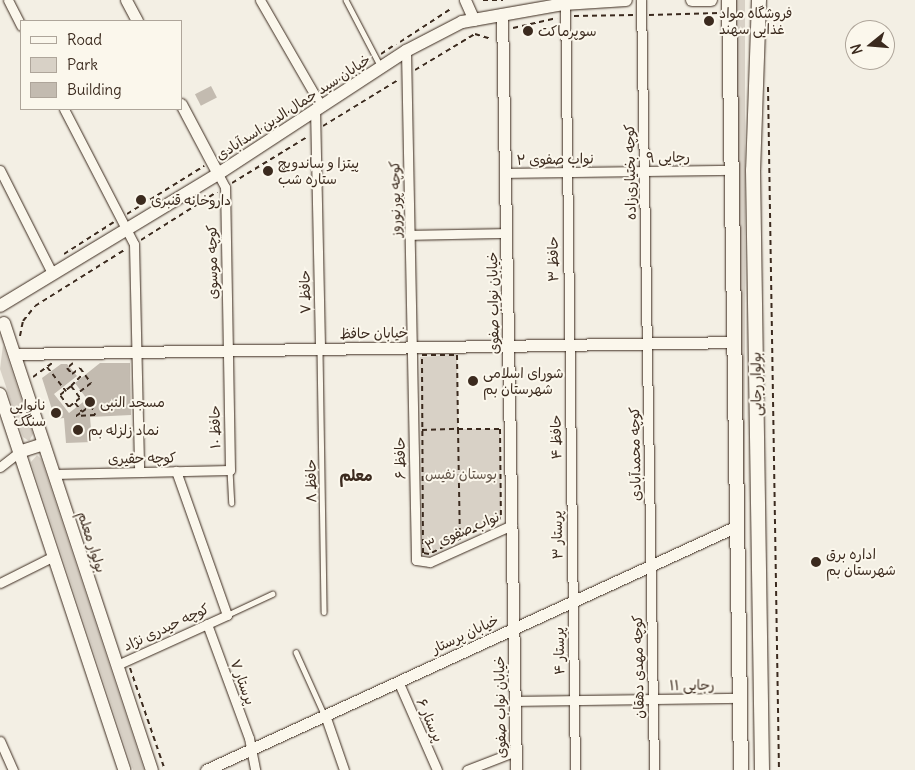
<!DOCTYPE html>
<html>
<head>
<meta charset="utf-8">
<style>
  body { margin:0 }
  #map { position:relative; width:915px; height:770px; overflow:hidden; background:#f3efe4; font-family:Delius,"Playpen Sans Arabic",sans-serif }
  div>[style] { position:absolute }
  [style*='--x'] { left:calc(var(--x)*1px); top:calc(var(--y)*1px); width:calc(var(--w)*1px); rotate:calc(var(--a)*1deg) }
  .green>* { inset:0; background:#d8d1c6; transform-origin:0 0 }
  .building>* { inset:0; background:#c3bbb0; transform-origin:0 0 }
  .path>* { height:2px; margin-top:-1px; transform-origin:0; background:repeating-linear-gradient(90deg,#3b2a1e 0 5px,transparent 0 9px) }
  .roads { filter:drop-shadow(0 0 1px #3b2a1e) drop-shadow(0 0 1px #3b2a1e) }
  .service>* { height:4.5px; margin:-2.25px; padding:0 2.25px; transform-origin:2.25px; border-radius:2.25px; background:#fbf7ec }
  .minor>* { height:9px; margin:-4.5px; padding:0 4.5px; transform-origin:4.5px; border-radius:4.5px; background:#fbf7ec }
  .tertiary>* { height:11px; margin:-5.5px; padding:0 5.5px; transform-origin:5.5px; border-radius:5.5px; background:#fbf7ec }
  .secondary>* { height:12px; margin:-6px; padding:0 6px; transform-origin:6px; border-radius:6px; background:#fbf7ec }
  .primary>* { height:14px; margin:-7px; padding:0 7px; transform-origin:7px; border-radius:7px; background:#fbf7ec }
  .dots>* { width:14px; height:14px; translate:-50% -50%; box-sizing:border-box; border:2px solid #fbf7ec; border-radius:50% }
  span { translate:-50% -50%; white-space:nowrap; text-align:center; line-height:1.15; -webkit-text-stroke:4px #fbf7ec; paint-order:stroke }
  .poi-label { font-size:14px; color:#3b2a1e }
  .left { translate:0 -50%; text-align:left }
  .right { translate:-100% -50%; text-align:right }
  .street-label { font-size:14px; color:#3b2a1e }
  .park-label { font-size:14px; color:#625448 }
  .neighbourhood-label { font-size:15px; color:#3b2a1e; font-weight:700 }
  .legend { position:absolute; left:20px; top:20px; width:162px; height:90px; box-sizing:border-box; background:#fbf7ec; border:1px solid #aea59a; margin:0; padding:6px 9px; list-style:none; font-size:15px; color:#3b2a1e }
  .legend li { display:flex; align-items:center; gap:10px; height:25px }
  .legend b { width:25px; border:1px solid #aea59a }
  .north { position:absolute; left:845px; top:20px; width:50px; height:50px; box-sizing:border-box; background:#fbf7ec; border:1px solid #aea59a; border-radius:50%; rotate:253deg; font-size:14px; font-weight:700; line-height:20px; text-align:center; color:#3b2a1e }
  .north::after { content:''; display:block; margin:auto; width:18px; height:22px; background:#3b2a1e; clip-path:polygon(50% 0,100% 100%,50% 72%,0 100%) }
</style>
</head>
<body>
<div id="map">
  <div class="green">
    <div style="left:734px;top:0;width:11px;height:770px"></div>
    <div style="clip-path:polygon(3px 345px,33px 434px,29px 441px,23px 437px,0 369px)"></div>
    <div style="clip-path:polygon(457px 355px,458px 429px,500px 429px,501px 518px,429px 554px,423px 553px,420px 357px)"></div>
    <div style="clip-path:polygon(37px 455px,41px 459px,144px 770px,133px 770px,31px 462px)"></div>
  </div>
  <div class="building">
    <div style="left:211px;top:86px;width:13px;height:18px;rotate:63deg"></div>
    <div style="clip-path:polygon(100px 363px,130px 363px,131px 415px,90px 417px,92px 442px,66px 443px,64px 418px,55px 419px,42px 378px,61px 364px,67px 364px,77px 376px,54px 394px,69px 413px,87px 399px,75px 383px)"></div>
  </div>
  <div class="path">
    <div style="--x:483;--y:0;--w:20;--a:0"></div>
    <div style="--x:649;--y:15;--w:70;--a:-1.6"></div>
    <div style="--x:574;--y:16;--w:60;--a:-1"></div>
    <div style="--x:513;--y:28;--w:45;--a:-12.8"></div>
    <div style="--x:400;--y:42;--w:62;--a:-33.2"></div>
    <div style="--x:381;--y:54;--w:18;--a:-34"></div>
    <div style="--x:415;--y:70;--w:70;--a:-31"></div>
    <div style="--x:475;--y:34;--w:17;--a:17"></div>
    <div style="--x:768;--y:87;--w:683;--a:89.08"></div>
    <div style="--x:322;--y:91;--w:57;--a:-32.9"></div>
    <div style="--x:323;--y:126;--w:88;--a:-31.5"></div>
    <div style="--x:220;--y:156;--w:106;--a:-32.6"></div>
    <div style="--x:232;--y:183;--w:88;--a:-31.5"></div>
    <div style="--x:127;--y:214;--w:91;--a:-31.9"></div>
    <div style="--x:141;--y:240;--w:90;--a:-32.3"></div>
    <div style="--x:64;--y:254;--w:59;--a:-32.6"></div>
    <div style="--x:20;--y:336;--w:15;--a:-79"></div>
    <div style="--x:23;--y:321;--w:19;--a:-51"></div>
    <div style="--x:35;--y:306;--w:107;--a:-32.1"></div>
    <div style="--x:422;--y:355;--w:35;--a:0"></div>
    <div style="--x:457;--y:355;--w:74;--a:89.2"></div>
    <div style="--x:458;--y:429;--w:42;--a:0"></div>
    <div style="--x:500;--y:429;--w:89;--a:89.4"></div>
    <div style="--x:501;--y:518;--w:80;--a:153.4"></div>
    <div style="--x:429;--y:554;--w:6;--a:-171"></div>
    <div style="--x:423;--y:553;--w:198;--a:-90.3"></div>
    <div style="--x:73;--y:363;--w:8;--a:140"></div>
    <div style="--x:67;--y:368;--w:8;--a:50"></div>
    <div style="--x:72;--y:374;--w:10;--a:-37"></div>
    <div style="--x:80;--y:368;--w:19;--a:54"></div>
    <div style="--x:91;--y:383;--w:18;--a:142"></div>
    <div style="--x:47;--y:367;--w:31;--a:52"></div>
    <div style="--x:33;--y:377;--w:24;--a:-36"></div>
    <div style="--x:71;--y:386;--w:15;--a:53"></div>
    <div style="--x:80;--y:398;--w:14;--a:141"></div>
    <div style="--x:69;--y:407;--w:15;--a:-127"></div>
    <div style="--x:60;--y:395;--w:14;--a:-39"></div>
    <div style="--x:71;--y:386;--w:17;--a:-45"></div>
    <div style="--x:75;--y:403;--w:11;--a:52"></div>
    <div style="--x:91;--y:405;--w:11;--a:68"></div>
    <div style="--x:95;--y:415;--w:19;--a:177"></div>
    <div style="--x:76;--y:416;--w:7;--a:-34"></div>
    <div style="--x:82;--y:412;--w:11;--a:-38"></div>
    <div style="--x:422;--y:430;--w:36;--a:-2"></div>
    <div style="--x:458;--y:429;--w:110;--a:89"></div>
    <div style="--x:130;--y:668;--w:108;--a:71.1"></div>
  </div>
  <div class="roads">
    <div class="service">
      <div style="--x:346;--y:0;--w:73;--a:62.4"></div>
      <div style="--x:320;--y:351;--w:261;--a:89.1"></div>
      <div style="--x:230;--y:470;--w:33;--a:87"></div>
      <div style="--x:227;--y:615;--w:50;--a:-25"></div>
      <div style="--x:296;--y:652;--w:68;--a:65.7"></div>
    </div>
    <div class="minor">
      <div style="--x:8;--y:0;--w:29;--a:63"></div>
      <div style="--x:260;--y:0;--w:120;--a:60"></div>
      <div style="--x:565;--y:0;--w:770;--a:89.26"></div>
      <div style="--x:641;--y:0;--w:770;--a:89.03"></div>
      <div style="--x:406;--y:51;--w:509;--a:88.87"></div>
      <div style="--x:416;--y:560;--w:14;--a:8"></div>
      <div style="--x:430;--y:562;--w:90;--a:-24.3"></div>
      <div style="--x:315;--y:108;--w:241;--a:88.8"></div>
      <div style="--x:64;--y:109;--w:152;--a:62.6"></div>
      <div style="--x:134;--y:244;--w:228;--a:88.7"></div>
      <div style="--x:0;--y:170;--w:115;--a:63.2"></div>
      <div style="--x:505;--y:173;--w:227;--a:-0.8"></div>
      <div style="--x:409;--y:235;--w:97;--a:-1.2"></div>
      <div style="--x:0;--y:467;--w:24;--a:-38"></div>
      <div style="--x:54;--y:474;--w:176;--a:-1.3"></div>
      <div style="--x:230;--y:470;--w:283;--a:-91"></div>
      <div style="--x:225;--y:187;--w:15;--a:-118"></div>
      <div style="--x:0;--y:583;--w:60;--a:-26.6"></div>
      <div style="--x:207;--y:624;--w:121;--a:69.8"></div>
      <div style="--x:249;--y:738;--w:33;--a:79"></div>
      <div style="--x:117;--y:665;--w:121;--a:-24.4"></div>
      <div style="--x:227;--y:615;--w:153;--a:-109.5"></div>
      <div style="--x:398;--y:681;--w:97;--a:66.3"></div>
      <div style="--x:515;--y:701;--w:225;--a:-0.8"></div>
      <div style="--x:325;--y:715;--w:58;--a:70.9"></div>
      <div style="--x:0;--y:741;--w:32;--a:66"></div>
      <div style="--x:467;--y:770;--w:53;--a:-21.2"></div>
    </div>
    <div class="tertiary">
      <div style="--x:126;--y:0;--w:24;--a:62"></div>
      <div style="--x:465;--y:0;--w:22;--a:66"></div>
      <div style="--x:502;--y:14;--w:756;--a:88.94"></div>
      <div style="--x:181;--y:104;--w:79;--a:62.1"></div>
      <div style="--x:14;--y:354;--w:721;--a:-0.95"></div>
      <div style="--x:206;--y:770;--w:584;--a:-24.68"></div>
    </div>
    <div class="secondary">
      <div style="--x:692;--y:0;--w:19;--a:0"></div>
      <div style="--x:0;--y:306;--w:255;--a:-31.2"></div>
      <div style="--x:218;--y:174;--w:225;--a:-33.2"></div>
      <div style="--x:406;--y:51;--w:63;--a:-27.4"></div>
      <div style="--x:462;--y:22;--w:104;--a:-10"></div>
      <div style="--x:564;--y:4;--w:62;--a:-3.7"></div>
      <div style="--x:4;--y:323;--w:471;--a:71.7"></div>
      <div style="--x:0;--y:394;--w:396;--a:71.7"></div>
      <div style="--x:19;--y:452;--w:26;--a:-18"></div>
    </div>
    <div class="primary">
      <div style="--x:729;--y:0;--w:770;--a:89.11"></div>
      <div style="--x:759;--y:0;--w:170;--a:92"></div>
      <div style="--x:753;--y:170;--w:600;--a:89.14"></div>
    </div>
  </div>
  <div class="dots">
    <div style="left:709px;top:21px;background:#3b2a1e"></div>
    <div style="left:528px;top:31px;background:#3b2a1e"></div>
    <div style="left:268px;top:171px;background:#3b2a1e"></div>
    <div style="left:141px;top:200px;background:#3b2a1e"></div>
    <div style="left:473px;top:381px;background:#3b2a1e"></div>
    <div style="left:90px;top:402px;background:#3b2a1e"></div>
    <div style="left:56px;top:413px;background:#3b2a1e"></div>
    <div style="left:78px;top:430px;background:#3b2a1e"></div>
    <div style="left:816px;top:562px;background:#3b2a1e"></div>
  </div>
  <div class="poi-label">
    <span class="left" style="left:719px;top:21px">فروشگاه مواد<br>غذایی سهند</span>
    <span class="left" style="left:538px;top:31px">سوپرماکت</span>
    <span class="left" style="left:278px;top:171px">پیتزا و ساندویچ<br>ستاره شب</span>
    <span class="left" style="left:151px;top:200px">داروخانه قنبری</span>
    <span class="left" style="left:483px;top:381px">شورای اسلامی<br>شهرستان بم</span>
    <span class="left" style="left:100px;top:402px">مسجد النبی</span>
    <span class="right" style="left:46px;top:413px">نانوایی<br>سنگک</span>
    <span class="left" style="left:88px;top:430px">نماد زلزله بم</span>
    <span class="left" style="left:826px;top:562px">اداره برق<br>شهرستان بم</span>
  </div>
  <div class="street-label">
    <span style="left:293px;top:107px;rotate:-33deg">خیابان سید جمال الدین اسدآبادی</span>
    <span style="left:668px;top:157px;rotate:-1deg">رجایی ۹</span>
    <span style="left:555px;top:159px;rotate:-1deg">نواب صفوی ۲</span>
    <span style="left:630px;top:172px;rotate:-91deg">کوچه بختیاری‌زاده</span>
    <span style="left:395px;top:199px;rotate:-91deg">کوچه پورنوروز</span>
    <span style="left:553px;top:259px;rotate:-91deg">حافظ ۳</span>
    <span style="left:212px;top:262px;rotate:-91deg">کوچه موسوی</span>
    <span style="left:305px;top:292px;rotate:-91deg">حافظ ۷</span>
    <span style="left:493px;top:303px;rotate:-91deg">خیابان نواب صفوی</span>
    <span style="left:374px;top:333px;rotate:-1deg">خیابان حافظ</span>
    <span style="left:756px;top:384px;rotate:-91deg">بولوار رجایی</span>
    <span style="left:215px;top:427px;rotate:-91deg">حافظ ۱۰</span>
    <span style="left:556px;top:437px;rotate:-91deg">حافظ ۴</span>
    <span style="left:635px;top:454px;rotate:-91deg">کوچه محمدآبادی</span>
    <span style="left:142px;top:458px;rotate:-1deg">کوچه حقیری</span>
    <span style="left:400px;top:458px;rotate:-91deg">حافظ ۶</span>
    <span style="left:311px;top:481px;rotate:-91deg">حافظ ۸</span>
    <span style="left:462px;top:531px;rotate:-23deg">نواب صفوی ۳</span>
    <span style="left:557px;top:535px;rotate:-91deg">پرستار ۳</span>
    <span style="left:92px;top:542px;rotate:72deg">بولوار معلم</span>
    <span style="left:166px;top:627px;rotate:-25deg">کوچه حیدری نژاد</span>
    <span style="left:465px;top:634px;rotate:-25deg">خیابان پرستار</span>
    <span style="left:559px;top:651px;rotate:-91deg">پرستار ۴</span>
    <span style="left:638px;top:667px;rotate:-91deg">کوچه مهدی دهقان</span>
    <span style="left:243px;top:682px;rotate:70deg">پرستار ۷</span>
    <span style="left:692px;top:685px;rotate:-1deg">رجایی ۱۱</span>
    <span style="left:500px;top:707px;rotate:-91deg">خیابان نواب صفوی</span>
    <span style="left:430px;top:720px;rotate:66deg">پرستار ۶</span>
  </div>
  <div class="park-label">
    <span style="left:461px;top:474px">بوستان نفیس</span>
  </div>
  <div class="neighbourhood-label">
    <span style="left:356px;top:476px">معلم</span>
  </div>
  <ul class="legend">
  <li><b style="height:6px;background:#fbf7ec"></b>Road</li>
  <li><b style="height:14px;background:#d8d1c6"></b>Park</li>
  <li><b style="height:14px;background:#c3bbb0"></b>Building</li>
  </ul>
  <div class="north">N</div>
</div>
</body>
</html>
